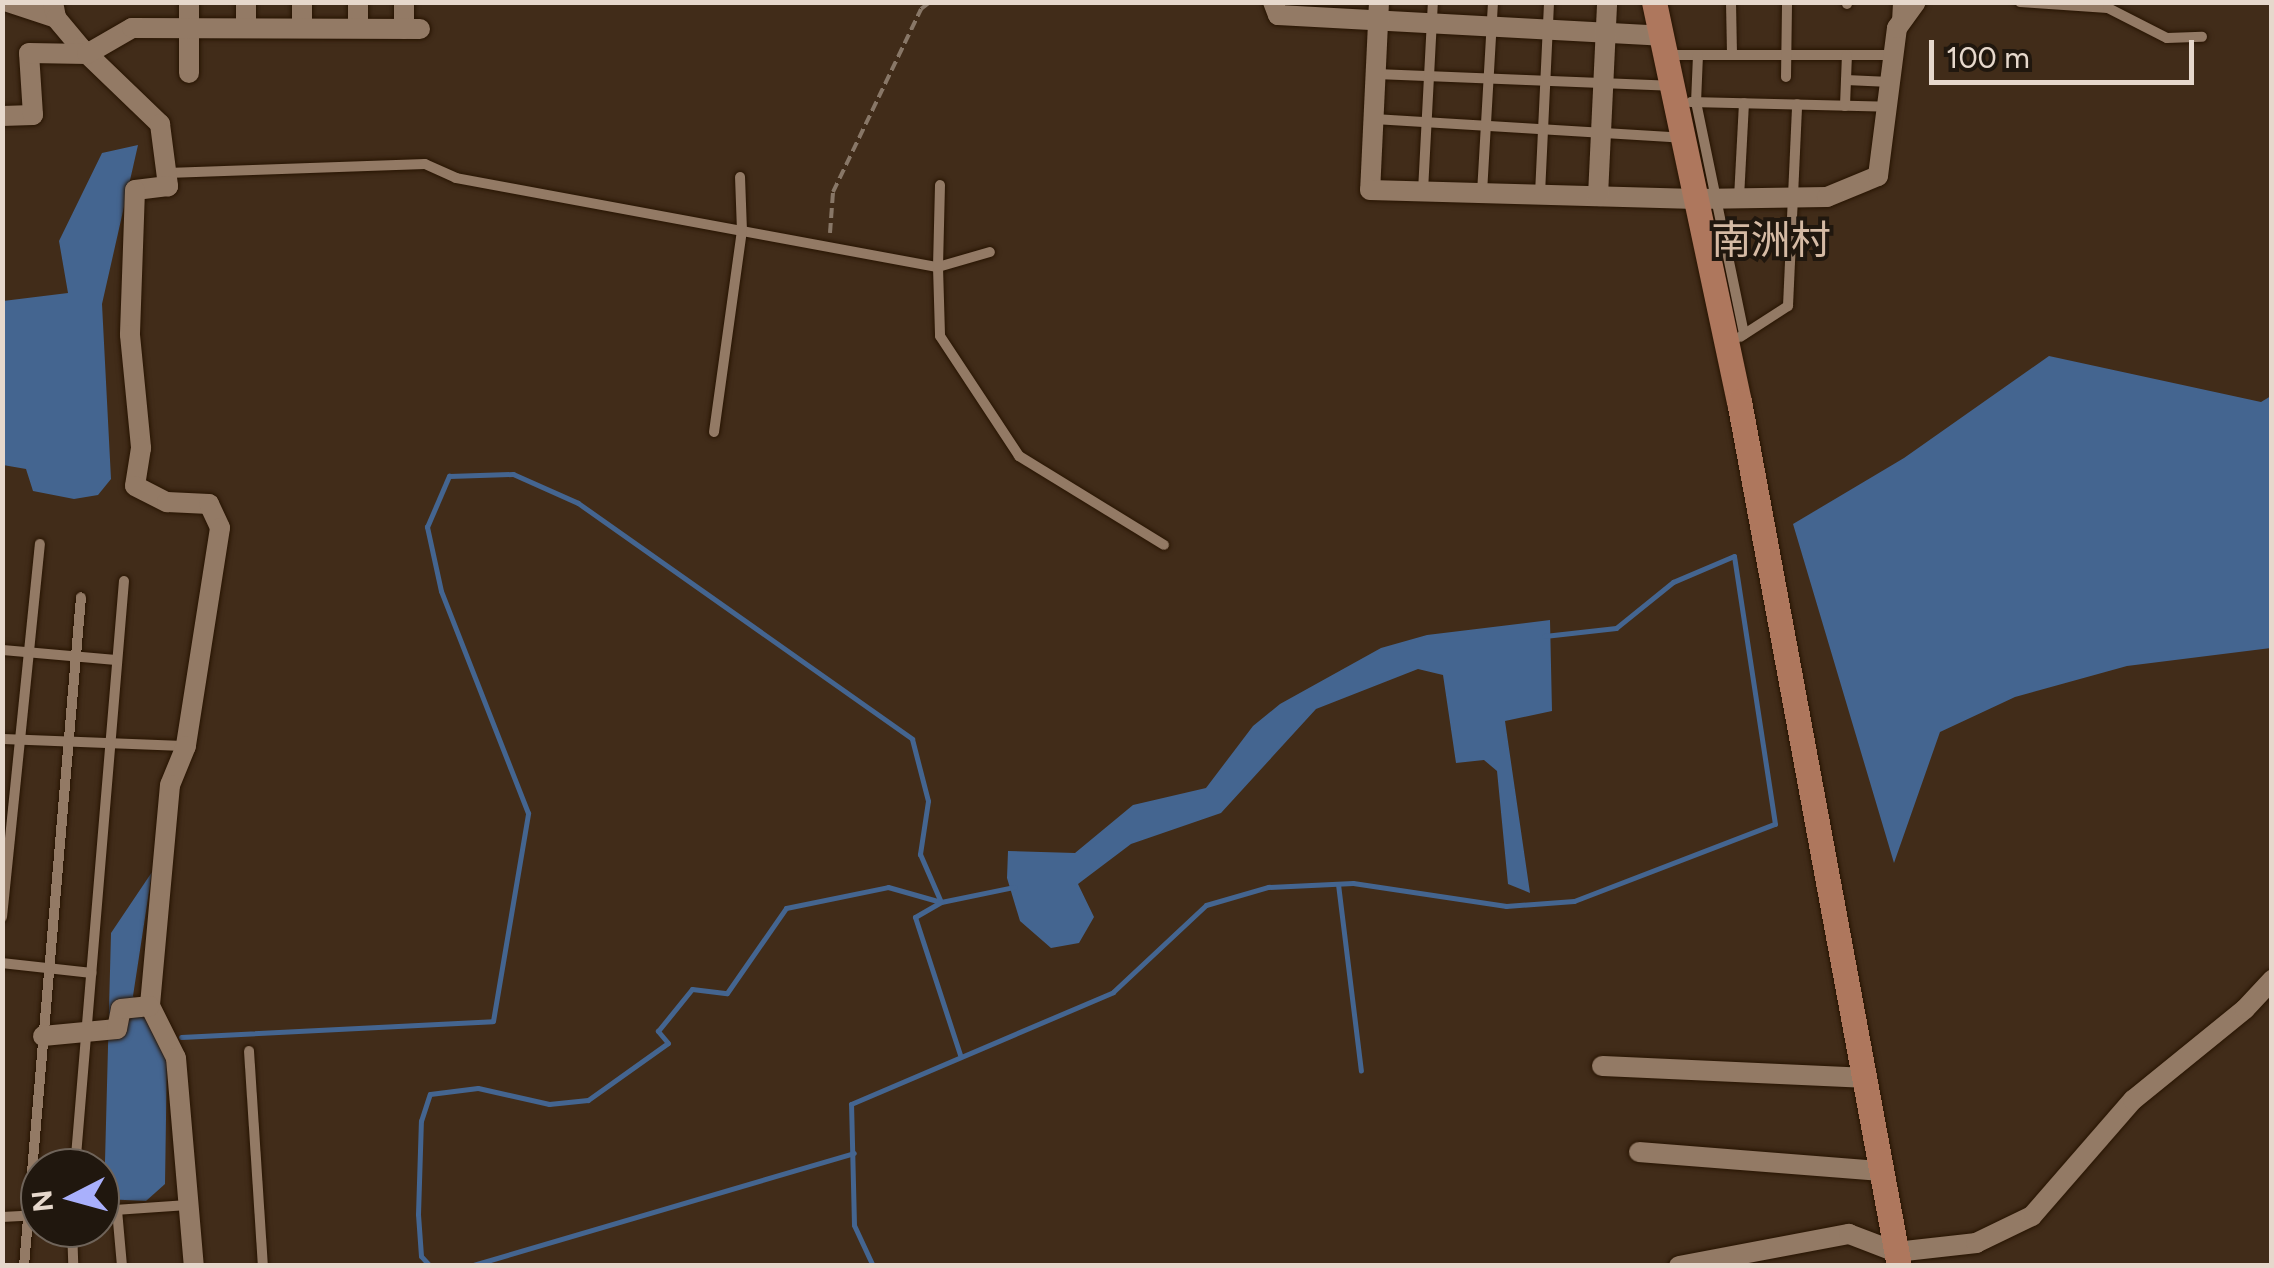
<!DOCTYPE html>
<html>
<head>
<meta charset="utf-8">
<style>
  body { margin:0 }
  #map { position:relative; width:2274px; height:1268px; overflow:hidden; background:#412c19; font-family:Figtree,"Noto Sans SC",sans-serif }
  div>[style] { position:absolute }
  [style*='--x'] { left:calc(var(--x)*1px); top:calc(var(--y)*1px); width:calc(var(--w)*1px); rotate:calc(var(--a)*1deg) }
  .water>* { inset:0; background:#446590 }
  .stream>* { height:5px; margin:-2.5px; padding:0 2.5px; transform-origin:2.5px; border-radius:2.5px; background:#446590 }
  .path>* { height:4px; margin-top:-2px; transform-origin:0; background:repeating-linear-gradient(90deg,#887767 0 10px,transparent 0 15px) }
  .roads { filter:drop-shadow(0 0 2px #271402) drop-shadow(0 0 2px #271402) }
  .lane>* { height:10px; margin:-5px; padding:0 5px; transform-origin:5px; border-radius:5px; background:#937a65 }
  .street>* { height:20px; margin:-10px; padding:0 10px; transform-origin:10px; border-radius:10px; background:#937a65 }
  .secondary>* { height:25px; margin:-12.5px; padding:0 12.5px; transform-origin:12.5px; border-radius:12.5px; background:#ae775d }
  span { translate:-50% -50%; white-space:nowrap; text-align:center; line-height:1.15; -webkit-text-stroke:8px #20170e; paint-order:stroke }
  .quarter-label { font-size:40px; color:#d5baa4 }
  .frame { position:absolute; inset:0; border:5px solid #e6d8cc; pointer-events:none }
  .north { position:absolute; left:20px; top:1148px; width:100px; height:100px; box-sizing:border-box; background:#20170e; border:2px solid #6f645a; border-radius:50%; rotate:264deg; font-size:28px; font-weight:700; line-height:40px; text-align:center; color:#e6d8cc }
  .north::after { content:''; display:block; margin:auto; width:35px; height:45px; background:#a9b0fc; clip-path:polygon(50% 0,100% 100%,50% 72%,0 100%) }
  .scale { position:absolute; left:1929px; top:40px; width:265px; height:45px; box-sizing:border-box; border:5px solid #e6d8cc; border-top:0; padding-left:12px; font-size:30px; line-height:35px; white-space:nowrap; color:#e6d8cc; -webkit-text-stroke:8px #20170e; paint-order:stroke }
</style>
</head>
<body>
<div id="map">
  <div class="water">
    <div style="clip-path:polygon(138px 145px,102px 304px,111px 479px,98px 495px,74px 499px,33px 491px,26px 469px,3px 465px,3px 301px,68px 293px,59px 241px,102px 153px)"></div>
    <div style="clip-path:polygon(2049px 356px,2261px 402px,2271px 396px,2271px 648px,2127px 666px,2015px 697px,1940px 732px,1894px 863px,1793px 524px,1904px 458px)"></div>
    <div style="clip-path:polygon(1550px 620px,1552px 711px,1505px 721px,1530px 893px,1508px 884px,1497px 771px,1484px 760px,1456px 763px,1443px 675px,1418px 669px,1316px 709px,1221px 813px,1131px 844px,1078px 884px,1094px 917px,1079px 943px,1051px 948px,1020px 921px,1007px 878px,1008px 851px,1075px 853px,1133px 805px,1206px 788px,1253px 726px,1280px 704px,1381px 648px,1427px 635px)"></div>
    <div style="clip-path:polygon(152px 872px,133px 996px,167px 1053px,165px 1184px,146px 1201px,104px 1199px,111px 933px)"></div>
  </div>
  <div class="stream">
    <div style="--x:1338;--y:884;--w:188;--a:83"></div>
    <div style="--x:181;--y:1037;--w:312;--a:-2.9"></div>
    <div style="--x:493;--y:1021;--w:211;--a:-80.4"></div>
    <div style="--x:528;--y:813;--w:238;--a:-111.4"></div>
    <div style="--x:441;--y:591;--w:66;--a:-102.3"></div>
    <div style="--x:427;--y:527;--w:56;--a:-66.7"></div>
    <div style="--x:449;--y:476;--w:64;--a:-1.8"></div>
    <div style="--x:513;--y:474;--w:71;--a:24"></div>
    <div style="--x:578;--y:503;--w:409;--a:35.2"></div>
    <div style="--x:912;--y:739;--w:64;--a:75.5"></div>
    <div style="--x:928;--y:801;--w:54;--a:98.6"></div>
    <div style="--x:920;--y:854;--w:52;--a:66.4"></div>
    <div style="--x:941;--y:902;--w:75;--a:-11.6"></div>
    <div style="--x:430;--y:1266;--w:13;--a:-132"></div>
    <div style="--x:421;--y:1256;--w:42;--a:-94.1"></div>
    <div style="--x:418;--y:1214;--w:93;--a:-88.2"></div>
    <div style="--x:421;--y:1121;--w:28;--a:-72"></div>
    <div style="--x:430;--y:1094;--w:48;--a:-7.1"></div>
    <div style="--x:478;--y:1088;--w:73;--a:12.7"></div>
    <div style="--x:549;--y:1104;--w:39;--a:-6"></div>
    <div style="--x:588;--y:1100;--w:98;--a:-35.5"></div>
    <div style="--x:668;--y:1043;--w:16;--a:-130"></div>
    <div style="--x:658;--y:1031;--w:54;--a:-51"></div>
    <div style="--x:692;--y:989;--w:35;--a:7"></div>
    <div style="--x:727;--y:993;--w:103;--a:-55.2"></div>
    <div style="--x:786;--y:908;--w:104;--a:-11.6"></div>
    <div style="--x:888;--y:887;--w:55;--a:15.8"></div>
    <div style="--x:941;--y:902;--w:30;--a:150"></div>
    <div style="--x:915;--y:917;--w:145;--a:71.9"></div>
    <div style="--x:470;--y:1266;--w:400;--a:-16.4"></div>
    <div style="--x:873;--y:1266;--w:45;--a:-114.9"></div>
    <div style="--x:854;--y:1225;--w:121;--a:-91.4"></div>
    <div style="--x:851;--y:1104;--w:285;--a:-23.1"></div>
    <div style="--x:1113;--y:992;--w:127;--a:-43.1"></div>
    <div style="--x:1206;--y:905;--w:65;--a:-16.2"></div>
    <div style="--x:1268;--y:887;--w:85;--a:-2.7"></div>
    <div style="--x:1353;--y:883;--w:155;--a:8.5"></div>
    <div style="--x:1506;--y:906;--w:68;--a:-4.2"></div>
    <div style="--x:1574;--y:901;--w:215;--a:-21"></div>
    <div style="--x:1775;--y:824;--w:271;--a:-98.7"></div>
    <div style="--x:1734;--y:556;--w:66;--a:156.9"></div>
    <div style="--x:1673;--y:582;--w:73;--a:141.1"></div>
    <div style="--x:1616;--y:628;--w:72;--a:173.7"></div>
  </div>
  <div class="path">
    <div style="--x:830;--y:233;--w:41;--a:-85.8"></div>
    <div style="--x:833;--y:192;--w:203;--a:-64.3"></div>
    <div style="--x:921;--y:9;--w:11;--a:-38"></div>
  </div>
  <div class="roads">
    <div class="lane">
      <div style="--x:1731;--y:2;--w:53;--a:88.9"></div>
      <div style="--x:2020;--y:2;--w:88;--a:3.9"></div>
      <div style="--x:2108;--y:8;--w:66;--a:27"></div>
      <div style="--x:2167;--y:38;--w:35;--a:-2"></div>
      <div style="--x:1847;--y:4;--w:2;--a:-90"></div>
      <div style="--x:1897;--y:22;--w:20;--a:-87"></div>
      <div style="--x:1666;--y:55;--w:228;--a:0"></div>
      <div style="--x:1698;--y:55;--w:47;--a:92.4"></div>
      <div style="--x:1696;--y:102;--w:237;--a:78.3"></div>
      <div style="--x:1376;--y:74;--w:294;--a:2.3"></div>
      <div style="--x:1786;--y:77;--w:75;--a:-89.2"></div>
      <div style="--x:1846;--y:80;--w:44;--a:2.6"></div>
      <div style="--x:1691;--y:102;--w:198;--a:1.4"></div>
      <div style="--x:1845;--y:106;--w:51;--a:-87.8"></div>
      <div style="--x:1374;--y:119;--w:309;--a:3.5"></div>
      <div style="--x:167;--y:173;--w:258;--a:-2"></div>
      <div style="--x:425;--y:164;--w:34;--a:24"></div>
      <div style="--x:456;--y:178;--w:490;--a:10.5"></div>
      <div style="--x:938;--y:267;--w:69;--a:88.3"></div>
      <div style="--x:940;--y:336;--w:144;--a:56.6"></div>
      <div style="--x:1019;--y:456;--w:170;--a:31.5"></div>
      <div style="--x:940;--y:185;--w:82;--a:91.4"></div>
      <div style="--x:938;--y:267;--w:54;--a:-16.1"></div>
      <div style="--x:1423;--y:191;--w:189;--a:-87"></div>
      <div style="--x:1482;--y:193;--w:191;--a:-86.7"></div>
      <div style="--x:1540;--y:194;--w:192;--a:-87.3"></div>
      <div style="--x:1739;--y:198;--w:95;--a:-87"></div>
      <div style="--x:1740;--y:337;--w:57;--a:-32.9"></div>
      <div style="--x:1788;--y:306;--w:202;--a:-87.4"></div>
      <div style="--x:714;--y:432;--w:203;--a:-82.1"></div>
      <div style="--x:742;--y:231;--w:54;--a:-92.1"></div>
      <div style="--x:2;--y:650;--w:115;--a:5"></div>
      <div style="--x:2;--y:739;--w:183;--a:2.2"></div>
      <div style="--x:2;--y:917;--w:375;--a:-84.2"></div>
      <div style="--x:2;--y:963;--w:90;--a:6.4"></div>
      <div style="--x:249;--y:1051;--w:215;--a:86.3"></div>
      <div style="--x:75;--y:1168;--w:589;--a:-85.23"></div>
      <div style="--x:117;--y:1210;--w:56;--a:84.9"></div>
      <div style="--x:100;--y:1211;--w:88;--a:-3.9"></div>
      <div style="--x:2;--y:1217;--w:38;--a:-3"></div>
      <div style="--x:72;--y:1228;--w:38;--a:88"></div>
      <div style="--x:24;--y:1266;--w:671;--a:-85.13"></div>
    </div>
    <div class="street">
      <div style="--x:8;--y:2;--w:51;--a:18.4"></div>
      <div style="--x:53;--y:2;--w:16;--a:79"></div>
      <div style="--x:56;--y:18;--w:39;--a:50"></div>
      <div style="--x:81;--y:48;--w:110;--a:43.9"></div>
      <div style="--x:160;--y:124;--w:63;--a:82.6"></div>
      <div style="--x:168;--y:186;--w:33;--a:173"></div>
      <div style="--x:135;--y:190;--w:145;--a:92"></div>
      <div style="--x:130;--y:335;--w:114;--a:84.4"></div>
      <div style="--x:141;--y:448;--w:38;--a:99"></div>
      <div style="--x:135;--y:486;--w:36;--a:27"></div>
      <div style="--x:167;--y:502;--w:42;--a:2.7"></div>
      <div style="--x:209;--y:504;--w:26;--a:65"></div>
      <div style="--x:220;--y:528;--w:221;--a:98.9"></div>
      <div style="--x:186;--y:746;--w:42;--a:112.3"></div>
      <div style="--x:170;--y:785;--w:222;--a:95.2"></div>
      <div style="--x:150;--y:1006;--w:58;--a:63.4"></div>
      <div style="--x:176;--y:1058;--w:209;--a:85.1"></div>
      <div style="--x:189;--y:2;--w:71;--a:90"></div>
      <div style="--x:246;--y:2;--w:26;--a:90"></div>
      <div style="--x:1273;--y:2;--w:14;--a:69"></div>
      <div style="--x:1278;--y:15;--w:384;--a:3.1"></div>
      <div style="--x:1379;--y:2;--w:188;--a:92.7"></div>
      <div style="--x:1370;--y:190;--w:326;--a:1.6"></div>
      <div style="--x:1696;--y:199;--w:131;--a:-0.9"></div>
      <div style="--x:1827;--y:197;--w:55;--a:-22.4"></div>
      <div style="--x:1878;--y:176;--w:149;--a:-82.7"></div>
      <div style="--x:1897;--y:28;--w:32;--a:-54"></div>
      <div style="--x:302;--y:28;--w:26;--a:-90"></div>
      <div style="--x:358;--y:28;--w:26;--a:-90"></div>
      <div style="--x:404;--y:29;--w:27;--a:-90"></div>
      <div style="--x:2;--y:116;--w:31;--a:-2"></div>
      <div style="--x:33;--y:115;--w:62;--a:-93.7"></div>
      <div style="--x:29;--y:53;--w:58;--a:1"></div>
      <div style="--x:87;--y:54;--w:52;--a:-30"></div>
      <div style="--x:132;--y:28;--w:288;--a:0.2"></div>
      <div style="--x:1598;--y:196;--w:194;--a:-87.3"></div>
      <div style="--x:43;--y:1036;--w:74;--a:-5.4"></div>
      <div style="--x:117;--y:1029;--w:20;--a:-79"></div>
      <div style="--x:121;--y:1009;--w:29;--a:-6"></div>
      <div style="--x:1602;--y:1066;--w:262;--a:2.6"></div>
      <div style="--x:1639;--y:1152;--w:243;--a:4.5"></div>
      <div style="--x:1679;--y:1266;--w:173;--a:-10.7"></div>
      <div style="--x:1849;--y:1234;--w:50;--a:21"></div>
      <div style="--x:1896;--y:1252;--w:81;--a:-6.4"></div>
      <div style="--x:1976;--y:1243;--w:62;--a:-25.7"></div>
      <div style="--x:2032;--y:1216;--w:154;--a:-49"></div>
      <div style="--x:2133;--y:1100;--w:144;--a:-39.1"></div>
      <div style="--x:2245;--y:1009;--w:40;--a:-47"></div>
    </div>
    <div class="secondary">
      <div style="--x:1654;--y:2;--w:408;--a:78"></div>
      <div style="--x:1739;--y:401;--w:880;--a:79.52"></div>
    </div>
  </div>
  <div class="quarter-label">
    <span style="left:1771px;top:240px">南洲村</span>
  </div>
  <div class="frame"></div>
  <div class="north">N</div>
  <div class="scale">100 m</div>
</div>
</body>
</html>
